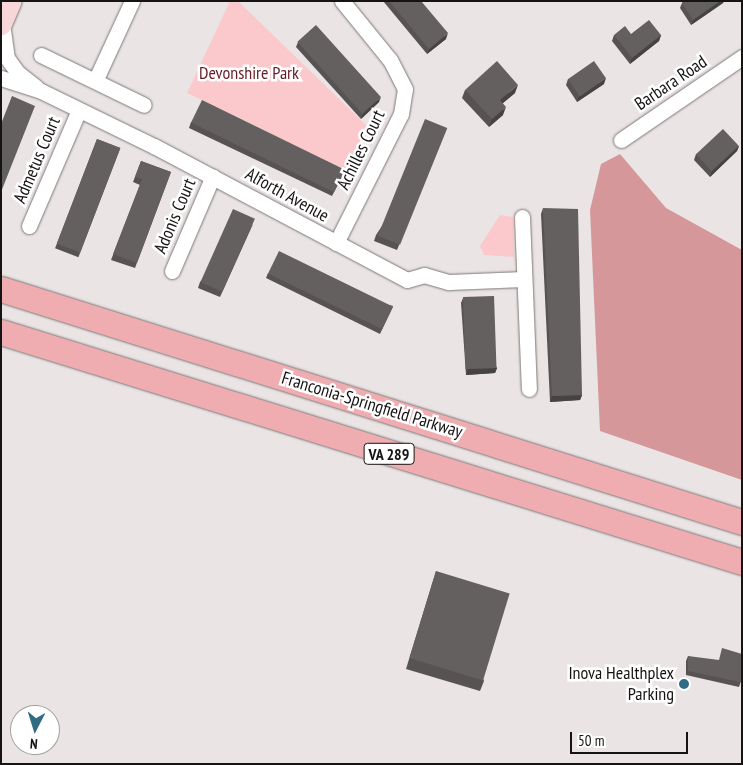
<!DOCTYPE html>
<html>
<head>
<meta charset="utf-8">
<style>
  body { margin:0 }
  #map { position:relative; width:743px; height:765px; overflow:hidden; background:#ebe4e4; font-family:"PT Sans Narrow",sans-serif }
  div>[style] { position:absolute }
  [style*='--x'] { left:calc(var(--x)*1px); top:calc(var(--y)*1px); width:calc(var(--w)*1px); rotate:calc(var(--a)*1deg) }
  .green>* { inset:0; background:#fbc9cb }
  .forest>* { inset:0; background:#d5979a }
  .roads { filter:drop-shadow(0 0 1px #7d7777) drop-shadow(0 0 1px #7d7777) }
  .minor>* { height:15px; margin:-7.5px; padding:0 7.5px; transform-origin:7.5px; border-radius:7.5px; background:#fff }
  .secondary>* { height:22px; margin:-11px; padding:0 11px; transform-origin:11px; border-radius:11px; background:#f7d6d9 }
  .primary>* { height:25px; margin:-12.5px; padding:0 12.5px; transform-origin:12.5px; border-radius:12.5px; background:#efadb2 }
  .wall>* { inset:0; background:#575353; transform-origin:0 0 }
  .shaded-wall>* { inset:0; background:#474343 }
  .building>* { inset:0; background:#656060; transform-origin:0 0 }
  .dots>* { width:14px; height:14px; translate:-50% -50%; box-sizing:border-box; border:2px solid #fff; border-radius:50% }
  span { translate:-50% -50%; white-space:nowrap; text-align:center; line-height:1.15; -webkit-text-stroke:5px #fff; paint-order:stroke }
  .shield-label span { padding:1px 4px; background:#fff; border:1px solid; border-radius:4px; -webkit-text-stroke-width:0 }
  .shield-label { font-size:16px; color:#161313; font-weight:700 }
  .park-label { font-size:18px; color:#661d27 }
  .street-label { font-size:18px; color:#161313 }
  .poi-label { font-size:18px; color:#161313 }
  .right { translate:-100% -50%; text-align:right }
  .frame { position:absolute; inset:0; border:2px solid #161313; pointer-events:none }
  .north { position:absolute; left:10px; top:705px; width:50px; height:50px; box-sizing:border-box; background:#fff; border:1px solid #a2a1a1; border-radius:50%; rotate:185deg; font-size:14px; font-weight:700; line-height:20px; text-align:center; color:#161313 }
  .north::after { content:''; display:block; margin:auto; width:18px; height:22px; background:#306c83; clip-path:polygon(50% 0,100% 100%,50% 72%,0 100%) }
  .scale { position:absolute; left:570px; top:732px; width:118px; height:22px; box-sizing:border-box; border:2px solid #161313; border-top:0; padding-left:6px; font-size:15px; line-height:18px; white-space:nowrap; color:#161313; -webkit-text-stroke:4px #fff; paint-order:stroke }
</style>
</head>
<body>
<div id="map">
  <div class="green">
    <div style="clip-path:polygon(230px 1px,238px 1px,368px 127px,343px 175px,262px 129px,187px 93px)"></div>
    <div style="clip-path:polygon(500px 215px,513px 217px,514px 257px,484px 255px,480px 246px)"></div>
  </div>
  <div class="forest">
    <div style="clip-path:polygon(620px 154px,666px 208px,742px 250px,742px 480px,600px 431px,590px 210px,601px 164px)"></div>
  </div>
  <div class="roads">
    <div class="minor">
      <div style="--x:2;--y:23;--w:35;--a:82"></div>
      <div style="--x:7;--y:58;--w:19;--a:54"></div>
      <div style="--x:18;--y:73;--w:23;--a:38"></div>
      <div style="--x:41;--y:55;--w:114;--a:25.9"></div>
      <div style="--x:1;--y:78;--w:42;--a:18"></div>
      <div style="--x:41;--y:91;--w:126;--a:26"></div>
      <div style="--x:154;--y:146;--w:286;--a:27.9"></div>
      <div style="--x:407;--y:280;--w:18;--a:-16"></div>
      <div style="--x:424;--y:275;--w:26;--a:16"></div>
      <div style="--x:449;--y:282;--w:75;--a:-2.3"></div>
      <div style="--x:96;--y:79;--w:86;--a:-65.2"></div>
      <div style="--x:621;--y:140;--w:147;--a:-34.4"></div>
      <div style="--x:522;--y:217;--w:172;--a:87.7"></div>
      <div style="--x:29;--y:226;--w:126;--a:-66.7"></div>
      <div style="--x:336;--y:243;--w:144;--a:-63.3"></div>
      <div style="--x:401;--y:114;--w:25;--a:-81"></div>
      <div style="--x:405;--y:89;--w:33;--a:-117"></div>
      <div style="--x:390;--y:60;--w:76;--a:-129.1"></div>
      <div style="--x:172;--y:271;--w:103;--a:-66.7"></div>
    </div>
    <div class="secondary">
      <div style="--x:1;--y:24;--w:25;--a:-67"></div>
    </div>
    <div class="primary">
      <div style="--x:1;--y:289;--w:777;--a:17.46"></div>
      <div style="--x:1;--y:332;--w:776;--a:17.24"></div>
    </div>
  </div>
  <div class="wall">
    <div style="clip-path:polygon(383px 1px,421px 1px,446px 39px,427px 54px)"></div>
    <div style="clip-path:polygon(684px 1px,724px 1px,723px 3px,691px 25px,680px 8px,682px 3px)"></div>
    <div style="clip-path:polygon(631px 34px,661px 35px,659px 41px,630px 64px,612px 41px,614px 35px)"></div>
    <div style="clip-path:polygon(298px 42px,379px 102px,361px 119px,296px 47px)"></div>
    <div style="clip-path:polygon(568px 79px,604px 84px,577px 102px,566px 85px)"></div>
    <div style="clip-path:polygon(465px 90px,515px 93px,503px 103px,503px 115px,489px 127px,462px 98px)"></div>
    <div style="clip-path:polygon(191px 122px,343px 175px,332px 196px,189px 128px)"></div>
    <div style="clip-path:polygon(447px 128px,397px 250px,374px 241px,376px 235px)"></div>
    <div style="left:97px;top:139px;width:25px;height:117px;rotate:21deg"></div>
    <div style="clip-path:polygon(739px 146px,737px 151px,710px 177px,694px 160px,696px 154px)"></div>
    <div style="clip-path:polygon(141px 161px,171px 172px,135px 268px,111px 260px,140px 185px,133px 182px)"></div>
    <div style="clip-path:polygon(543px 208px,582px 395px,580px 400px,550px 402px,541px 214px)"></div>
    <div style="clip-path:polygon(253px 224px,220px 297px,198px 288px,200px 282px)"></div>
    <div style="clip-path:polygon(268px 273px,393px 306px,380px 334px,266px 278px)"></div>
    <div style="clip-path:polygon(463px 298px,497px 368px,495px 373px,466px 375px,461px 303px)"></div>
    <div style="clip-path:polygon(436px 571px,484px 681px,480px 691px,406px 669px)"></div>
    <div style="clip-path:polygon(688px 656px,742px 678px,739px 687px,686px 675px,686px 661px)"></div>
  </div>
  <div class="shaded-wall">
    <div style="clip-path:polygon(720px 1px,724px 1px,723px 3px,691px 25px,693px 20px)"></div>
    <div style="clip-path:polygon(448px 33px,446px 39px,427px 54px,429px 49px)"></div>
    <div style="clip-path:polygon(661px 35px,659px 41px,630px 64px,632px 58px)"></div>
    <div style="clip-path:polygon(606px 78px,604px 84px,577px 102px,579px 96px)"></div>
    <div style="clip-path:polygon(518px 85px,515px 93px,497px 108px,500px 100px)"></div>
    <div style="clip-path:polygon(381px 97px,379px 102px,361px 119px,363px 113px)"></div>
    <div style="clip-path:polygon(506px 107px,503px 115px,489px 127px,492px 119px)"></div>
    <div style="clip-path:polygon(739px 146px,737px 151px,710px 177px,712px 171px)"></div>
    <div style="clip-path:polygon(497px 368px,495px 373px,466px 375px,468px 369px)"></div>
    <div style="clip-path:polygon(582px 395px,580px 400px,550px 402px,552px 396px)"></div>
  </div>
  <div class="building">
    <div style="clip-path:polygon(389px 1px,421px 1px,448px 33px,429px 49px)"></div>
    <div style="clip-path:polygon(684px 1px,720px 1px,693px 20px,682px 3px)"></div>
    <div style="clip-path:polygon(649px 20px,661px 35px,632px 58px,614px 35px,625px 26px,631px 34px)"></div>
    <div style="left:316px;top:25px;width:97px;height:25px;rotate:48deg"></div>
    <div style="clip-path:polygon(497px 61px,518px 85px,500px 100px,506px 107px,492px 119px,465px 90px)"></div>
    <div style="left:594px;top:61px;width:21px;height:32px;rotate:55deg"></div>
    <div style="clip-path:polygon(12px 96px,35px 106px,1px 192px,1px 124px)"></div>
    <div style="left:202px;top:100px;width:159px;height:25px;rotate:26deg"></div>
    <div style="left:425px;top:119px;width:24px;height:126px;rotate:22deg"></div>
    <div style="left:723px;top:129px;width:23px;height:37px;rotate:47deg"></div>
    <div style="left:97px;top:139px;width:25px;height:112px;rotate:21deg"></div>
    <div style="clip-path:polygon(141px 161px,171px 172px,137px 263px,113px 254px,142px 179px,135px 177px)"></div>
    <div style="clip-path:polygon(543px 208px,578px 209px,582px 395px,552px 396px)"></div>
    <div style="left:233px;top:209px;width:24px;height:80px;rotate:24deg"></div>
    <div style="left:279px;top:251px;width:127px;height:25px;rotate:26deg"></div>
    <div style="left:494px;top:296px;width:72px;height:31px;rotate:88deg"></div>
    <div style="left:436px;top:571px;width:77px;height:91px;rotate:17deg"></div>
    <div style="clip-path:polygon(722px 648px,742px 654px,742px 678px,740px 682px,688px 671px,688px 656px,719px 660px)"></div>
  </div>
  <div class="dots">
    <div style="left:684px;top:684px;background:#306c83"></div>
  </div>
  <div class="shield-label">
    <span style="left:389px;top:454px">VA 289</span>
  </div>
  <div class="park-label">
    <span style="left:249px;top:73px">Devonshire Park</span>
  </div>
  <div class="street-label">
    <span style="left:671px;top:83px;rotate:-34deg">Barbara Road</span>
    <span style="left:361px;top:150px;rotate:-64deg">Achilles Court</span>
    <span style="left:37px;top:160px;rotate:-67deg">Admetus Court</span>
    <span style="left:287px;top:195px;rotate:29deg">Alforth Avenue</span>
    <span style="left:175px;top:216px;rotate:-67deg">Adonis Court</span>
    <span style="left:372px;top:405px;rotate:17deg">Franconia-Springfield Parkway</span>
  </div>
  <div class="poi-label">
    <span class="right" style="left:674px;top:684px">Inova Healthplex<br>Parking</span>
  </div>
  <div class="frame"></div>
  <div class="north">N</div>
  <div class="scale">50 m</div>
</div>
</body>
</html>
